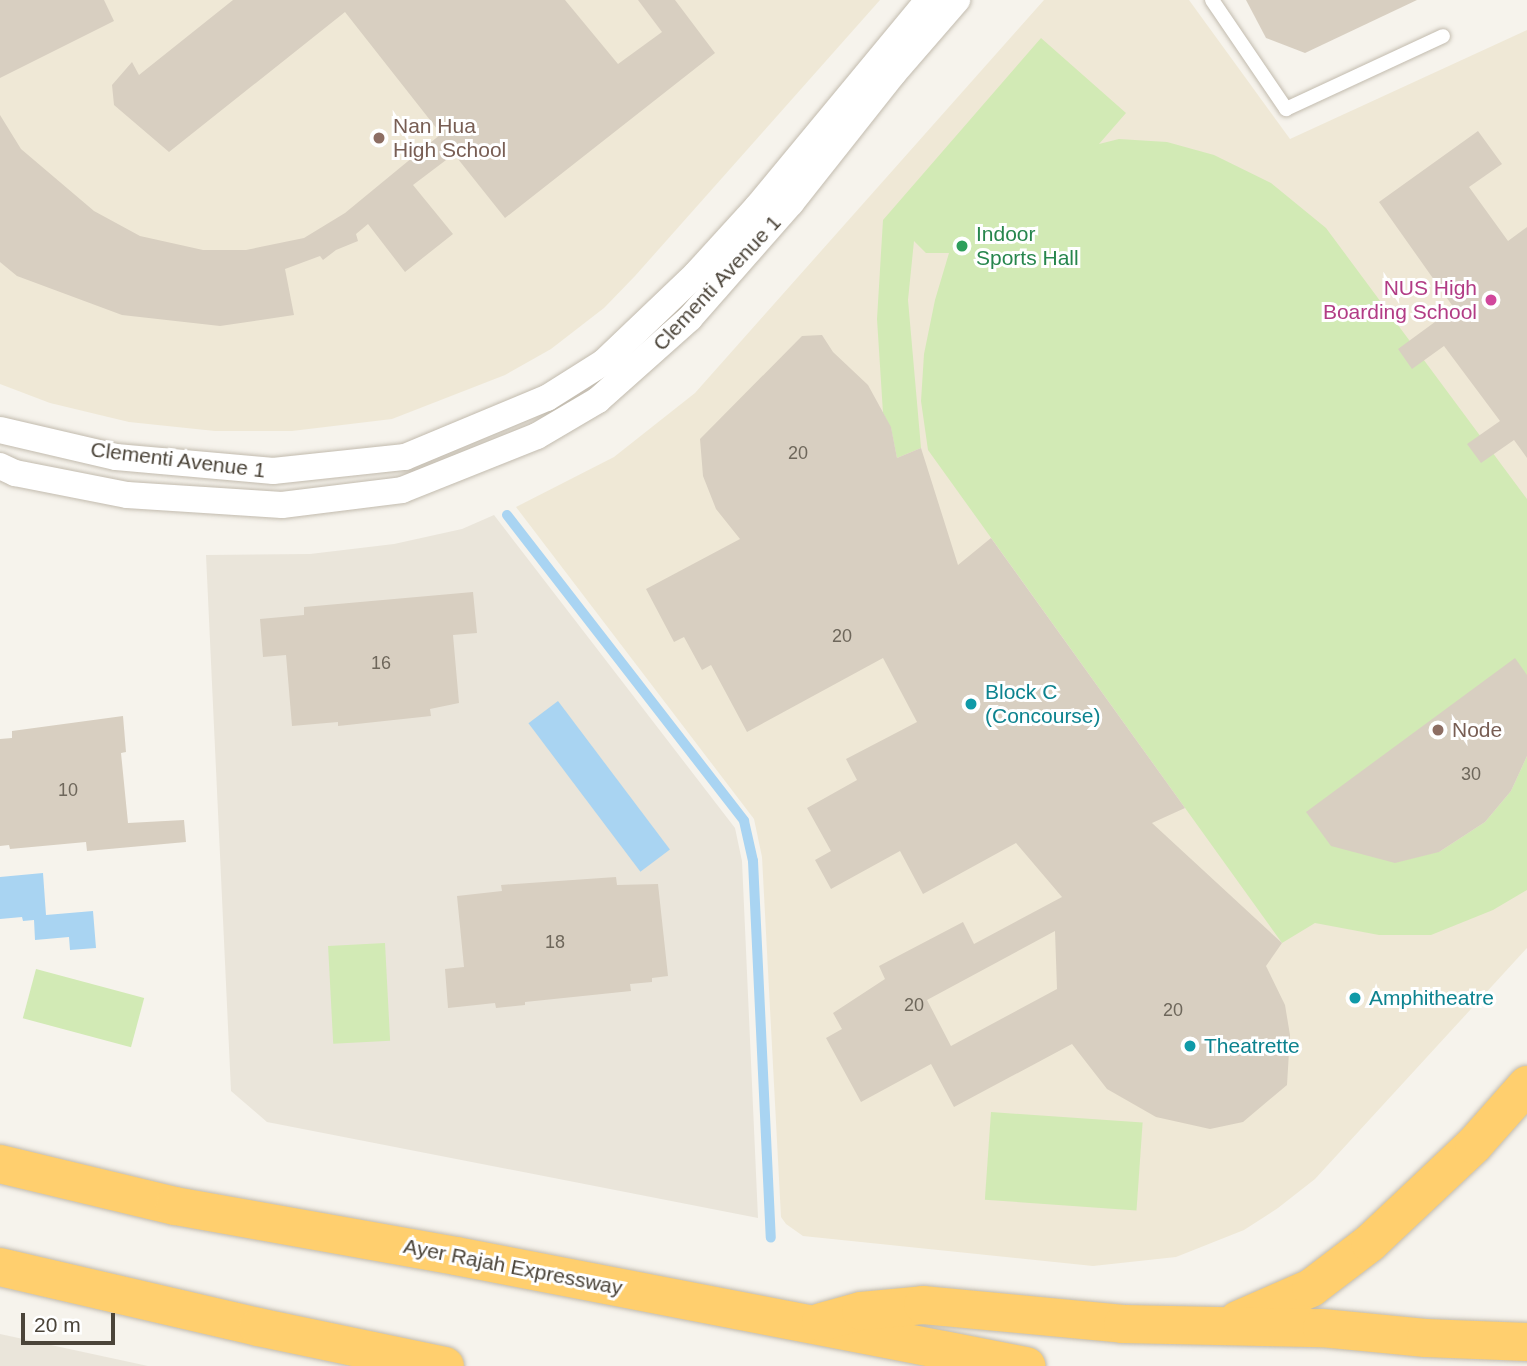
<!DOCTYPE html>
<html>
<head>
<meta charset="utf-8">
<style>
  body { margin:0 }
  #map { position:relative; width:1527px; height:1366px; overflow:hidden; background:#f6f3ec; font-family:Arial,sans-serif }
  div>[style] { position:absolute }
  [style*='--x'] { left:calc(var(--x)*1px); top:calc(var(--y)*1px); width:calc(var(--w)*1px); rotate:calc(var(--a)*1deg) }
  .residential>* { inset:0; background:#eae5da }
  .education>* { inset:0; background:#efe8d6 }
  .green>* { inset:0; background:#d2eab5; transform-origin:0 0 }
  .water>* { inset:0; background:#a9d4f2; transform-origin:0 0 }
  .stream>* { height:10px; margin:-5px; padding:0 5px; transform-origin:5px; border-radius:5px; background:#a9d4f2 }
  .building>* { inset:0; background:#d8cfc1 }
  .roads { filter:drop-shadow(0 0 2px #c2bbae) drop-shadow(0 0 2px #c2bbae) }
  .service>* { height:14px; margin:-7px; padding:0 7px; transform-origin:7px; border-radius:7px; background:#fff }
  .minor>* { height:26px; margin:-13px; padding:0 13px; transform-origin:13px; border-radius:13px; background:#fff }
  .motorway>* { height:38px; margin:-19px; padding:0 19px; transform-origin:19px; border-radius:19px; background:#ffcf6e }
  .dots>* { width:19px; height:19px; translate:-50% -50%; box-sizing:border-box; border:4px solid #fff; border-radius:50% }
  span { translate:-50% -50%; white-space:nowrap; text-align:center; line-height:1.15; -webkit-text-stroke:6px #fff; paint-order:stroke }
  .number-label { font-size:18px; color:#6e675b }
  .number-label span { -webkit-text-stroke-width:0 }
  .education-label { font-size:21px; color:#785e54 }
  .left { translate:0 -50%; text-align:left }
  .leisure-label { font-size:21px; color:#27864d }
  .street-label { font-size:21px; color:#4b4439 }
  .hotel-label { font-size:21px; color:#b23c85 }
  .right { translate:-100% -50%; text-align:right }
  .culture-label { font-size:21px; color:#0d838f }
  .scale { position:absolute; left:21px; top:1313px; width:94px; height:32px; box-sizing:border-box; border:4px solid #4b4439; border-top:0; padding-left:9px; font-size:21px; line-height:24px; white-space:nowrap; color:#4b4439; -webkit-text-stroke:5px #fff; paint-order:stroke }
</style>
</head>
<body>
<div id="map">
  <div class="residential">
    <div style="clip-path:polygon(494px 515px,735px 828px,742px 861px,758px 1218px,267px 1122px,231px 1091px,206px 555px,310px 554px,394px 544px,462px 529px)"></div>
    <div style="clip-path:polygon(0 1334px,148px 1366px,0 1366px)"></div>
  </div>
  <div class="education">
    <div style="clip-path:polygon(0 0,880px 0,635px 276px,604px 308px,551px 349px,505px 375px,392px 419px,292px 431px,215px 431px,129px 422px,50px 403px,0 384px)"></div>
    <div style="clip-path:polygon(1044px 0,1189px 0,1290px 139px,1527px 30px,1527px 948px,1315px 1179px,1278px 1208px,1244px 1230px,1176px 1257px,1093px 1266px,803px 1236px,786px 1224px,781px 1217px,762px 857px,754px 819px,516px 507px,614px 457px,695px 393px)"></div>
  </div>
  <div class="green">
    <div style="clip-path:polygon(1041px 38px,1126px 113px,1099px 144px,1119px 139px,1167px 142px,1214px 155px,1271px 183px,1326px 228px,1527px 499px,1527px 681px,1439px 852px,1485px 822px,1511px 791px,1527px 756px,1527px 890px,1493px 910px,1431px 935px,1379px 935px,1315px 923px,1282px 943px,928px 450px,921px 401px,924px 354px,935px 300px,949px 253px,926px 253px,914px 241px,908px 300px,921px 448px,897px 458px,891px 428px,883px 413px,877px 319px,883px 220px)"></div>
    <div style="left:385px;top:943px;width:98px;height:57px;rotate:87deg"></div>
    <div style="left:36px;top:969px;width:112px;height:51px;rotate:15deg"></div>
    <div style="left:991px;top:1112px;width:152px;height:88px;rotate:4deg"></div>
  </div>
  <div class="water">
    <div style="left:558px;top:701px;width:186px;height:37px;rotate:53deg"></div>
    <div style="clip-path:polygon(43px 873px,46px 915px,93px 911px,96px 948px,70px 950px,69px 937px,35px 940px,34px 920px,23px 921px,22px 917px,0 919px,0 877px)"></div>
  </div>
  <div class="stream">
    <div style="--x:507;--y:515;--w:387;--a:52.2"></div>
    <div style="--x:744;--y:821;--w:41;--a:77.3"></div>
    <div style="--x:753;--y:861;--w:377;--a:87.3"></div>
  </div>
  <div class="building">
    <div style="clip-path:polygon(0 0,104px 0,114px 21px,0 78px)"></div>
    <div style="clip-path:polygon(233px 0,565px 0,618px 64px,662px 32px,638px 0,675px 0,715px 53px,505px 218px,454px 154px,413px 185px,453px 234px,405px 272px,368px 224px,356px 234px,358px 241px,336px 250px,323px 260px,320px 256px,285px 269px,294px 315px,220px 326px,122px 315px,17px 276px,0 262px,0 115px,21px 149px,94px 211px,140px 236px,203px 250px,246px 250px,304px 238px,345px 213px,441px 134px,345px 12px,169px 152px,114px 105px,112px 85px,132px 62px,139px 75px)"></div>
    <div style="clip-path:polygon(1246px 0,1417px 0,1305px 53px,1266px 38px)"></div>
    <div style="clip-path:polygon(1478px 131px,1502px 164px,1469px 187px,1508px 241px,1527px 227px,1527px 458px,1514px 440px,1481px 463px,1467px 444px,1500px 421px,1444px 346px,1412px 369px,1398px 349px,1454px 308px,1379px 202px)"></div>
    <div style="clip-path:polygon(evenodd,822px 335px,833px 352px,868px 385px,891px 427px,897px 458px,921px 448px,958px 565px,991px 538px,1185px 808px,1152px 823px,1282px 943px,1266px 966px,1285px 1005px,1290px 1035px,1287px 1085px,1243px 1122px,1210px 1129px,1156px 1117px,1107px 1089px,1072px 1044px,954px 1107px,931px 1064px,861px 1102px,826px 1038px,842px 1029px,833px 1013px,885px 979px,879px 966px,963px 922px,974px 944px,1062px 897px,1016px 843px,923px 894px,900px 851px,831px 889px,815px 860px,831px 851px,807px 808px,857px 780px,846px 759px,917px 722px,883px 658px,747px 732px,711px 665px,702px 670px,684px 637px,674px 642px,646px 589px,740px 539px,716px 509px,703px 476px,700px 439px,802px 336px,822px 335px,1055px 931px,1057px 989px,951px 1046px,927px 1000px,1055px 931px)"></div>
    <div style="clip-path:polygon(473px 592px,477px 633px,453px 635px,459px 703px,430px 709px,431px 716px,338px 726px,338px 722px,292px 726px,286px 655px,263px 657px,260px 619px,304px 615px,304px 607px)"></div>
    <div style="clip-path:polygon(1515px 658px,1527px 675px,1527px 756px,1511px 791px,1485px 822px,1439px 852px,1395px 863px,1331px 846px,1306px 812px)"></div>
    <div style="clip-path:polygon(123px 716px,126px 752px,121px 753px,128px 823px,184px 820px,186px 842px,87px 851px,86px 842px,10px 849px,9px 845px,0 846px,0 739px,12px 738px,12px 731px)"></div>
    <div style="clip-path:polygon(616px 877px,617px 885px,658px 884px,668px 976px,652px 978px,652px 982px,630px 984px,631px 991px,525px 1002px,525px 1005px,496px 1008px,495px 1003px,448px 1008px,445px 969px,464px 967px,457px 896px,502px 891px,501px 885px)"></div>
  </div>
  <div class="roads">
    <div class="service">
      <div style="--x:1212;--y:0;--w:132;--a:55.8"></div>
      <div style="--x:1286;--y:109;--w:173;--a:-24.9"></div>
    </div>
    <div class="minor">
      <div style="--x:0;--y:430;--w:119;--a:13.1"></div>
      <div style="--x:116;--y:457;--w:158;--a:5.1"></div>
      <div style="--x:273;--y:471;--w:133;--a:-6.1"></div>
      <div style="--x:405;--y:457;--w:154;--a:-22.6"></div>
      <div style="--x:547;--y:398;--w:67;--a:-32.3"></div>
      <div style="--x:604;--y:362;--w:129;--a:-43.7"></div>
      <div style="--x:697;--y:273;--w:89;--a:-47.7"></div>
      <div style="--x:757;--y:207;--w:268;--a:-50.4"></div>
      <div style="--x:0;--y:466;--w:17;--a:25"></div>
      <div style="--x:15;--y:473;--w:114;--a:11.1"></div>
      <div style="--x:127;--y:495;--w:155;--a:3.7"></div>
      <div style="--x:282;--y:505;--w:121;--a:-7.1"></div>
      <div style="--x:402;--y:490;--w:145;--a:-21.8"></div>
      <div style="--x:537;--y:436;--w:71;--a:-30.5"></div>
      <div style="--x:598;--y:400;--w:123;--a:-41.7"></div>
      <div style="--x:690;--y:318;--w:153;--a:-48.7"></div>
      <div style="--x:791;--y:203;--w:164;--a:-51.7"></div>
      <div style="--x:893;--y:74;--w:98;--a:-49.1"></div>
    </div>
    <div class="motorway">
      <div style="--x:0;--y:1164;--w:180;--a:13.5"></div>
      <div style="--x:175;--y:1206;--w:285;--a:10.1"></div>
      <div style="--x:456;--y:1256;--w:581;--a:10.92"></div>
      <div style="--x:0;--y:1267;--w:265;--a:13.1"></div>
      <div style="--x:258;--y:1327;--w:191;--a:11.8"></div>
      <div style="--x:1238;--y:1320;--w:80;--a:-23.7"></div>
      <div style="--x:1311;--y:1288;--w:74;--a:-37.3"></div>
      <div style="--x:1370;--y:1243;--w:143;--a:-43.3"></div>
      <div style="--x:1474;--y:1145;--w:80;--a:-48.5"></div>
      <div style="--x:821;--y:1322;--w:41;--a:-15.4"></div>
      <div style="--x:861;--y:1311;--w:62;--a:-5.5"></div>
      <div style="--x:923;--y:1305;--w:201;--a:5.4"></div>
      <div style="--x:1123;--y:1324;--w:199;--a:1.2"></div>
      <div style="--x:1322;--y:1328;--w:104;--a:5.5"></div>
      <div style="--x:1426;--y:1338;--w:101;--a:2.3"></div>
    </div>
  </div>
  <div class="dots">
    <div style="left:379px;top:138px;background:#8d6e63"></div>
    <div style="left:962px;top:246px;background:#2e9e5b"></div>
    <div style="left:1491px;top:300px;background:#d1479c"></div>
    <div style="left:971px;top:704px;background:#0f9aa8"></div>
    <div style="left:1438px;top:730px;background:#8d6e63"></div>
    <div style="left:1355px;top:998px;background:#0f9aa8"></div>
    <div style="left:1190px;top:1046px;background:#0f9aa8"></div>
  </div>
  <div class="number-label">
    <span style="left:798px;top:453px">20</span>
    <span style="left:842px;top:636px">20</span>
    <span style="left:381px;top:663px">16</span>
    <span style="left:1471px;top:774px">30</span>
    <span style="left:68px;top:790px">10</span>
    <span style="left:555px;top:942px">18</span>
    <span style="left:914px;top:1005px">20</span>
    <span style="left:1173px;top:1010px">20</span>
  </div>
  <div class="education-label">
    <span class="left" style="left:393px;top:138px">Nan Hua<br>High School</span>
    <span class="left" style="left:1452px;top:730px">Node</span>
  </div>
  <div class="leisure-label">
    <span class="left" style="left:976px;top:246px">Indoor<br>Sports Hall</span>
  </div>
  <div class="street-label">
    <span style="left:717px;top:283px;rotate:-47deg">Clementi Avenue 1</span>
    <span style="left:178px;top:460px;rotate:7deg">Clementi Avenue 1</span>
    <span style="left:513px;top:1267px;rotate:11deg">Ayer Rajah Expressway</span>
  </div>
  <div class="hotel-label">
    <span class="right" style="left:1477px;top:300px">NUS High<br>Boarding School</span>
  </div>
  <div class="culture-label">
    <span class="left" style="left:985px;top:704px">Block C<br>(Concourse)</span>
    <span class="left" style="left:1369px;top:998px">Amphitheatre</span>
    <span class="left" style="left:1204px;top:1046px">Theatrette</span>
  </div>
  <div class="scale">20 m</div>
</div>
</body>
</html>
